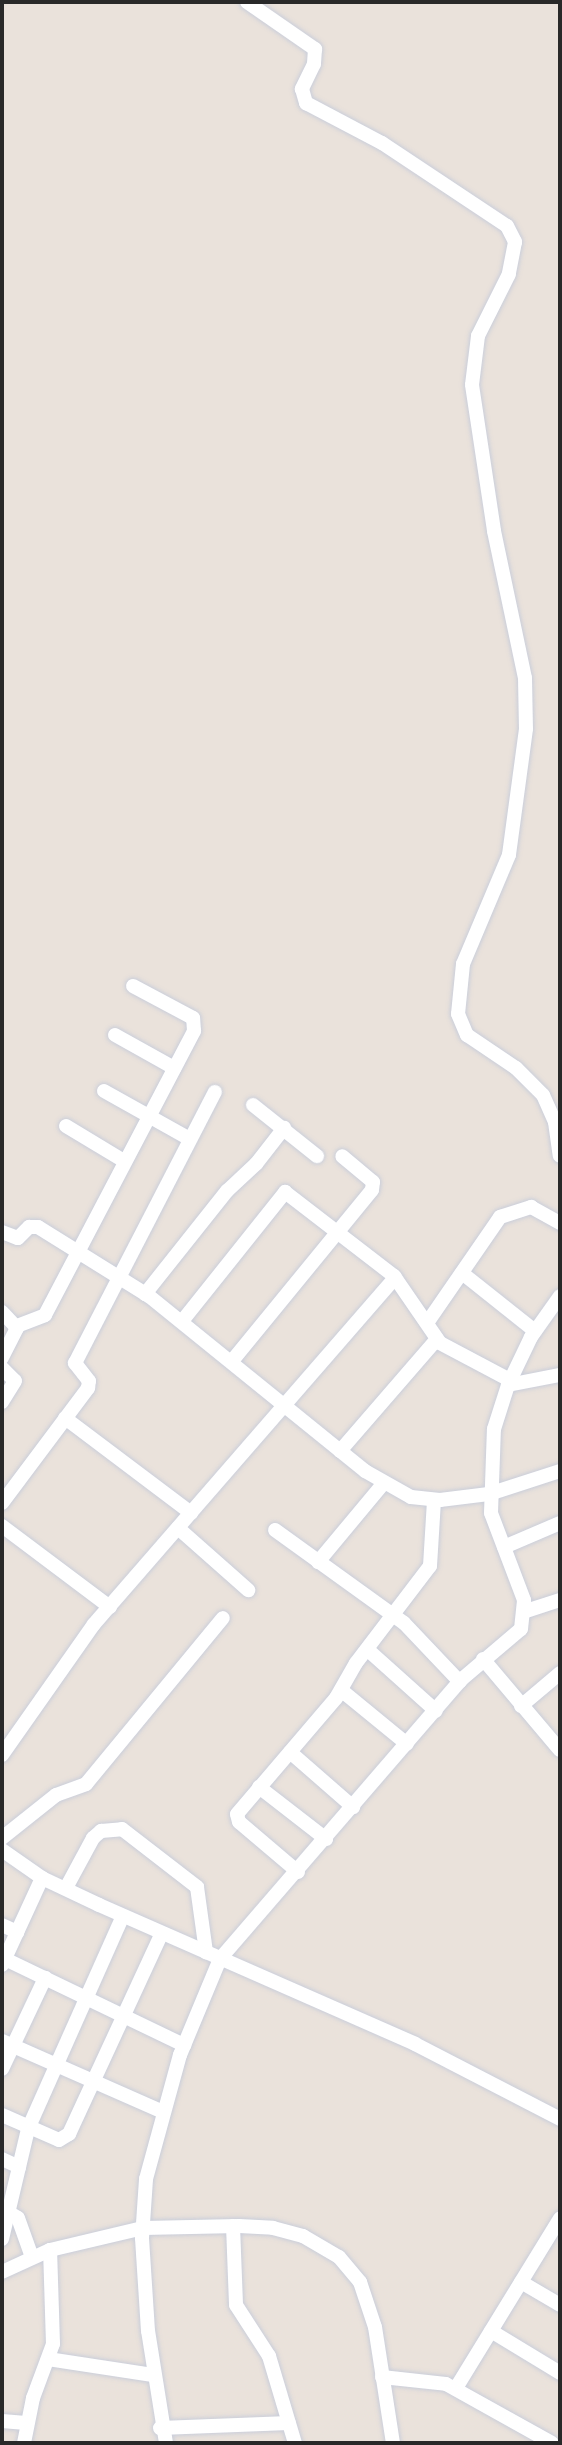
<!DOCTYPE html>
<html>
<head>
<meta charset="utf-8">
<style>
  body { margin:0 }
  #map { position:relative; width:562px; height:2445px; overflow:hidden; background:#eae2db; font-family:"Roboto Condensed",sans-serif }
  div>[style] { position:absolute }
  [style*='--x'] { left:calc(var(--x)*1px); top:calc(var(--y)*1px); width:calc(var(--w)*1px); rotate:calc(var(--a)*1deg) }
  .roads { filter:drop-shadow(0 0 2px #caceda) drop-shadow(0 0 2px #caceda) }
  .minor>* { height:14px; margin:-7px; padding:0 7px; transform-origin:7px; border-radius:7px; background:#fff }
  span { translate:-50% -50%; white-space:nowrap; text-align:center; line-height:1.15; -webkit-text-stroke:5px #fff; paint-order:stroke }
  .frame { position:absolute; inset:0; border:4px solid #292929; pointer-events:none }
</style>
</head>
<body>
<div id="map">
  <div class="roads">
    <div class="minor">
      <div style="--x:247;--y:2;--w:83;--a:34.7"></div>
      <div style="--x:315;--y:49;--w:15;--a:94"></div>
      <div style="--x:314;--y:64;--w:28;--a:116"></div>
      <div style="--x:302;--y:89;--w:15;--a:74"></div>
      <div style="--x:306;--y:103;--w:86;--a:27.8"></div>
      <div style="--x:382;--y:143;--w:150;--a:33.6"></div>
      <div style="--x:507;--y:226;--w:18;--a:63"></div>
      <div style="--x:515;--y:242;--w:33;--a:101"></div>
      <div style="--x:509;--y:274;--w:69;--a:116.6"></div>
      <div style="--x:478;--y:336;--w:49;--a:97"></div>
      <div style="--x:472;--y:385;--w:148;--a:81.4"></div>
      <div style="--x:494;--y:531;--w:150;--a:78.1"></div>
      <div style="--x:525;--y:678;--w:51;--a:88.9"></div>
      <div style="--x:526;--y:729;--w:127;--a:97.7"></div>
      <div style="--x:509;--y:855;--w:118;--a:112.9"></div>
      <div style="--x:463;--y:964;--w:50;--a:95.7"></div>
      <div style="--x:458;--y:1014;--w:23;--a:67"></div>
      <div style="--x:467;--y:1035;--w:59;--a:34"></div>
      <div style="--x:516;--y:1068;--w:38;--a:45"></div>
      <div style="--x:543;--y:1095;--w:30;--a:66"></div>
      <div style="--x:555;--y:1122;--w:34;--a:82"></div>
      <div style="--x:115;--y:1035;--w:68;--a:29.2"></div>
      <div style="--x:104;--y:1091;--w:98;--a:29.2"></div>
      <div style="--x:253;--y:1105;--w:82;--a:38.6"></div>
      <div style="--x:66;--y:1126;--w:68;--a:31.1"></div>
      <div style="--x:2;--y:1232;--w:17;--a:21"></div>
      <div style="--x:18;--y:1238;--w:16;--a:-45"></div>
      <div style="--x:29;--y:1227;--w:9;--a:0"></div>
      <div style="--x:38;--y:1227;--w:131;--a:31.9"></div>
      <div style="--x:149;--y:1296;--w:278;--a:39"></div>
      <div style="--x:365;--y:1471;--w:53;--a:29.5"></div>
      <div style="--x:411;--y:1497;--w:29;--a:6"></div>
      <div style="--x:440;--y:1500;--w:49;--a:-7"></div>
      <div style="--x:489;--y:1494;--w:75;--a:-17.9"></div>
      <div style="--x:462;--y:1273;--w:93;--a:38.5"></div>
      <div style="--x:145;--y:1294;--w:132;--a:-51.5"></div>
      <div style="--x:227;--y:1191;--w:40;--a:-43"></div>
      <div style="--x:256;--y:1164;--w:46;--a:-52.1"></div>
      <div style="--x:2;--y:1312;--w:22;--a:47"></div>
      <div style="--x:17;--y:1328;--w:34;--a:117"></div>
      <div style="--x:183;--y:1320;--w:164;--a:-51.4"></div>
      <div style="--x:285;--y:1192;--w:138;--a:37.6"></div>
      <div style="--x:394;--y:1276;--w:81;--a:55.5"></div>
      <div style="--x:440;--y:1343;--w:79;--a:27.9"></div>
      <div style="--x:427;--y:1323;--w:129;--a:-55.4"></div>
      <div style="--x:500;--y:1217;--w:33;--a:-18"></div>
      <div style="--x:531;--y:1207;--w:33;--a:29"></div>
      <div style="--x:17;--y:1326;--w:30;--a:-21"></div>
      <div style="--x:45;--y:1315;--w:321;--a:-62.3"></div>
      <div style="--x:194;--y:1031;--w:13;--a:-94"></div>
      <div style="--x:193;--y:1018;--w:68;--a:-151.9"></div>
      <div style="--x:232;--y:1361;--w:221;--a:-50.7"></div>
      <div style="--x:372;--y:1190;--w:8;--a:-83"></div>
      <div style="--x:373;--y:1182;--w:40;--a:-140"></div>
      <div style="--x:2;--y:1368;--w:18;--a:45"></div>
      <div style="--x:15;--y:1381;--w:25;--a:122"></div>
      <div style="--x:508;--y:1385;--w:53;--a:-10.9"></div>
      <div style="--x:65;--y:1418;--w:158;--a:37"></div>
      <div style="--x:340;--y:1451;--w:148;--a:-49.1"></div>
      <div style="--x:2;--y:1503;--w:144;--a:-53.2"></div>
      <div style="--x:88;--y:1388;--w:7;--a:-82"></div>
      <div style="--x:89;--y:1381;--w:23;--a:-128"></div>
      <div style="--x:75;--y:1363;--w:305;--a:-62.7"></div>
      <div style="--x:2;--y:1526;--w:135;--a:36.9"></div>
      <div style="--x:178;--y:1528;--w:94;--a:41.5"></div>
      <div style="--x:275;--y:1530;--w:159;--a:35.8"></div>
      <div style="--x:404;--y:1623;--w:81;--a:46.5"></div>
      <div style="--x:504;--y:1547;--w:61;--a:-23.2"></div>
      <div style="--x:318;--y:1562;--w:102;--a:-50.2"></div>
      <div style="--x:526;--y:1611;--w:36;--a:-18"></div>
      <div style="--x:368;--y:1650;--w:91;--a:41.9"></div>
      <div style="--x:483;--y:1659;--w:119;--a:49.8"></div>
      <div style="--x:341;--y:1690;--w:85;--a:39.3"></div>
      <div style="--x:521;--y:1706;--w:51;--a:-40.2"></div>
      <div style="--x:290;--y:1752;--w:84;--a:41.1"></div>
      <div style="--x:2;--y:1755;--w:160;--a:-54.9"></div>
      <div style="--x:94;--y:1624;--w:459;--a:-49"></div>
      <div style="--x:259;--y:1787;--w:85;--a:37.8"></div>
      <div style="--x:2;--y:1838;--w:69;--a:-38.5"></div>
      <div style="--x:56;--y:1795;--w:32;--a:-20"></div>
      <div style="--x:86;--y:1784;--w:215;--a:-50.5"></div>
      <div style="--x:2;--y:1850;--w:49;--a:35"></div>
      <div style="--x:42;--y:1878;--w:63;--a:25.3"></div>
      <div style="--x:99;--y:1905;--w:345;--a:23.7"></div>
      <div style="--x:415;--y:2044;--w:163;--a:27.3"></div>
      <div style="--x:298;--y:1872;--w:77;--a:-139.7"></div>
      <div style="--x:239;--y:1822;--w:8;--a:-104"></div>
      <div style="--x:237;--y:1814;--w:153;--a:-49.5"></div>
      <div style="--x:336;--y:1698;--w:40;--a:-60.3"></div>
      <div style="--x:356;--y:1663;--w:122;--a:-52.7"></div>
      <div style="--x:430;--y:1566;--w:66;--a:-86.5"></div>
      <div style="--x:66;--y:1888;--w:57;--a:-61.6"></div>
      <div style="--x:93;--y:1838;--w:11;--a:-41"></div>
      <div style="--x:101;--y:1831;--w:21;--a:-5"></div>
      <div style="--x:122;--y:1829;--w:95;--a:37.7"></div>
      <div style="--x:197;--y:1887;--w:66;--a:82.1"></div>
      <div style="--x:2;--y:1925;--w:17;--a:25"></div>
      <div style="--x:5;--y:1959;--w:199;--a:25.7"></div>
      <div style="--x:2;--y:1965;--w:96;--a:-65.3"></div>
      <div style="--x:2;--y:2041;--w:174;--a:23.8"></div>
      <div style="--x:2;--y:2069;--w:101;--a:-64.7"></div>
      <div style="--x:2;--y:2115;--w:62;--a:23.7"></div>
      <div style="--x:59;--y:2140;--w:12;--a:-31"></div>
      <div style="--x:69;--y:2134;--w:221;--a:-65.2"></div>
      <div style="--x:2;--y:2159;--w:19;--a:25"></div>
      <div style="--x:3;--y:2209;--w:17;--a:31"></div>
      <div style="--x:18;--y:2218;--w:41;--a:70.3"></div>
      <div style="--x:233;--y:2226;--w:79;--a:87.8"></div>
      <div style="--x:236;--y:2305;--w:61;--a:57.1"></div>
      <div style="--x:269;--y:2356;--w:91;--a:73.4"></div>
      <div style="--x:2;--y:2239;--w:113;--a:-76.7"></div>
      <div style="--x:28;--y:2129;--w:233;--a:-66"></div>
      <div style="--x:2;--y:2272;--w:53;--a:-24.6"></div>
      <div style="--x:50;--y:2250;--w:96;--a:-13.3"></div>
      <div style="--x:143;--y:2228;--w:96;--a:-1.2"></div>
      <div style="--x:239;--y:2226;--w:34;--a:3"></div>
      <div style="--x:273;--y:2228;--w:31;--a:15"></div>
      <div style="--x:303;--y:2236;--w:42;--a:30.3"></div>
      <div style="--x:339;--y:2257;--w:33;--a:50"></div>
      <div style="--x:360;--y:2282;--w:47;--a:71.6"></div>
      <div style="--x:375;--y:2327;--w:117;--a:81.2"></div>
      <div style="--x:521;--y:2282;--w:45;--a:30.5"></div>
      <div style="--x:491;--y:2331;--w:81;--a:31.3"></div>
      <div style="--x:48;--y:2359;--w:106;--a:8.7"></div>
      <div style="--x:382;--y:2377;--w:64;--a:6.2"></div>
      <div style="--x:446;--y:2384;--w:121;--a:29.1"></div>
      <div style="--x:456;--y:2388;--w:199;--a:-58.5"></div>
      <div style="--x:2;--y:2421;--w:24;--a:5"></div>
      <div style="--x:160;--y:2428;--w:129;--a:-2.2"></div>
      <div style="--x:24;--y:2443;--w:46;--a:-78.7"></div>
      <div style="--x:33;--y:2398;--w:58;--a:-69.7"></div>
      <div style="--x:53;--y:2344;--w:94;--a:-91.8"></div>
      <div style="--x:166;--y:2443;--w:113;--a:-99.1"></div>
      <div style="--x:148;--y:2331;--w:93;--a:-93.7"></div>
      <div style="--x:142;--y:2238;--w:59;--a:-86.1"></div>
      <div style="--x:146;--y:2179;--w:129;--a:-74.7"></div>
      <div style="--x:180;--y:2055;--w:104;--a:-67.4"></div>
      <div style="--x:220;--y:1959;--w:370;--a:-49.2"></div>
      <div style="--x:462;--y:1679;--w:77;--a:-40.3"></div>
      <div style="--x:521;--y:1629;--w:29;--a:-84"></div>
      <div style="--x:524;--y:1600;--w:93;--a:-110.8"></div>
      <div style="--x:491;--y:1513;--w:84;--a:-88"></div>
      <div style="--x:494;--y:1429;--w:46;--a:-72.3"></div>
      <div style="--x:508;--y:1385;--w:53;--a:-64.4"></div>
      <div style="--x:531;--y:1337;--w:50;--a:-54.7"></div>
    </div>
  </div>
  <div class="frame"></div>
</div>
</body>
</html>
